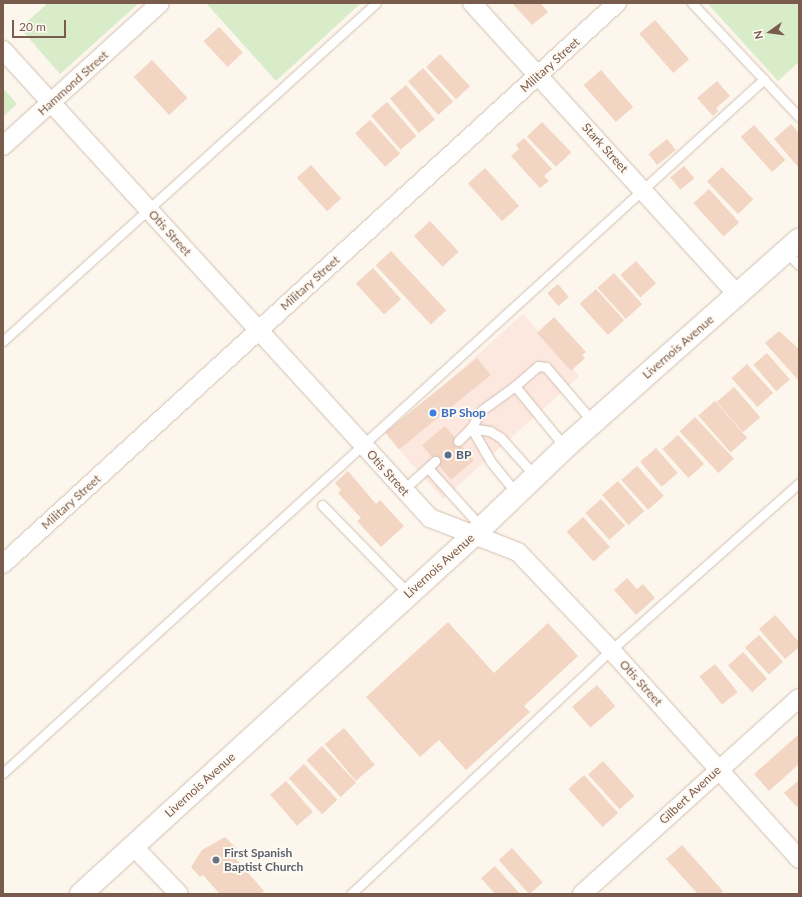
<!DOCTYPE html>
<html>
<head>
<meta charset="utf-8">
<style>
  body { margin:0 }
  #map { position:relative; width:802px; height:897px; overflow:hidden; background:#fdf6ec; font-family:Lato,sans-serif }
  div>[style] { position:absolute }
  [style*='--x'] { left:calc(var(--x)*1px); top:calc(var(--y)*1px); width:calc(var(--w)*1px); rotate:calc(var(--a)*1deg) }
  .commercial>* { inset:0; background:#fde8e0; transform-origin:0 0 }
  .green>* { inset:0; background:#d8ecc9 }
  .building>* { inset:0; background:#f3d5c3; transform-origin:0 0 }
  .roads { filter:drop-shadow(0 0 1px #d1beb0) drop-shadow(0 0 1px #d1beb0) }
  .service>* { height:9px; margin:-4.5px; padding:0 4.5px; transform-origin:4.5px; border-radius:4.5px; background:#fff }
  .minor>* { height:18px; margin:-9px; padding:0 9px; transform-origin:9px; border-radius:9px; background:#fff }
  .secondary>* { height:22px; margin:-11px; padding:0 11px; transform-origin:11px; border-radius:11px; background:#fff }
  .dots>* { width:11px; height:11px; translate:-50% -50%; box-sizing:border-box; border:2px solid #fffaf3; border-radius:50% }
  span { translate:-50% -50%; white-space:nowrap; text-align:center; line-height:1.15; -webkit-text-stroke:4px #fffaf3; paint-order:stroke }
  .street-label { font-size:12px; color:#7a5c4d }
  .shop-label { font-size:12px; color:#366cbe; font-weight:700 }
  .left { translate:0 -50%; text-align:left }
  .service-label { font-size:12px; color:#4e5e75; font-weight:700 }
  .worship-label { font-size:12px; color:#5b616d; font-weight:700 }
  .frame { position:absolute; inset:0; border:4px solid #7a5c4d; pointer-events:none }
  .north { position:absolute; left:750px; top:12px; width:40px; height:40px; -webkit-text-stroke:3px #fffaf3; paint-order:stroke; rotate:256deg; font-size:11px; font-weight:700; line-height:16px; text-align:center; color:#7a5c4d }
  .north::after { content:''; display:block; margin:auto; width:14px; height:18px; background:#7a5c4d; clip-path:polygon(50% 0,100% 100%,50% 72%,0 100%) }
  .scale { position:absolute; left:12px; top:20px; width:54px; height:18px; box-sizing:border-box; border:2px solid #7a5c4d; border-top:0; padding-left:5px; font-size:12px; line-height:14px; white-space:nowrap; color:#7a5c4d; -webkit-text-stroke:3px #fffaf3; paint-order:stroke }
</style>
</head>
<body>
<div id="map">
  <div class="commercial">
    <div style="left:523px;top:314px;width:84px;height:183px;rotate:48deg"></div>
  </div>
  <div class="green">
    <div style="clip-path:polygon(48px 3px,139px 3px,60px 74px,20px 28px)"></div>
    <div style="clip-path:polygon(206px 3px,361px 3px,276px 81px)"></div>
    <div style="clip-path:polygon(707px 3px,799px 3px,799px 62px,778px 81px)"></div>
    <div style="clip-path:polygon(3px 88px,17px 104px,3px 117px)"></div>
  </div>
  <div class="building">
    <div style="clip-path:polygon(512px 3px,540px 3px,548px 12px,532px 25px)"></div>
    <div style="left:655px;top:20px;width:52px;height:21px;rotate:49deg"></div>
    <div style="left:219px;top:27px;width:35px;height:21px;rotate:47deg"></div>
    <div style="left:440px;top:54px;width:44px;height:19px;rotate:47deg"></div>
    <div style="left:152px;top:60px;width:52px;height:25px;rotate:47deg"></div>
    <div style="left:423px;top:68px;width:45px;height:20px;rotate:48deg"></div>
    <div style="left:601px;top:70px;width:49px;height:23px;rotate:49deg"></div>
    <div style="clip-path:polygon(717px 81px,730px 96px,716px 108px,718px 111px,713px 116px,697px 98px)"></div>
    <div style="left:406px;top:85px;width:45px;height:21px;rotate:50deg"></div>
    <div style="left:387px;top:102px;width:45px;height:21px;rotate:49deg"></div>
    <div style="left:370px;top:120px;width:45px;height:20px;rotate:48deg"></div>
    <div style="left:542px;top:122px;width:42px;height:21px;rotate:46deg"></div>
    <div style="clip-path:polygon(791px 124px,799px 133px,799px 168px,774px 139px)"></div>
    <div style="left:754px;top:125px;width:47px;height:18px;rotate:48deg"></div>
    <div style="clip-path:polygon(524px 138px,552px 169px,544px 176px,549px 181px,540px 188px,511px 156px,519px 149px,516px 145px)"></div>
    <div style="left:667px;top:139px;width:14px;height:24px;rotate:51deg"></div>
    <div style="left:311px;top:165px;width:45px;height:19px;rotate:48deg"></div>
    <div style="left:684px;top:166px;width:16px;height:18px;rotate:50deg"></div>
    <div style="left:722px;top:167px;width:45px;height:21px;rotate:46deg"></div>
    <div style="left:485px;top:168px;width:51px;height:23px;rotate:48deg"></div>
    <div style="left:709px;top:189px;width:45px;height:21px;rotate:48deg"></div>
    <div style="left:430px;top:221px;width:42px;height:22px;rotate:47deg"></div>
    <div style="left:391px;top:251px;width:81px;height:21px;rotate:47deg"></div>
    <div style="left:636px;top:261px;width:30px;height:21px;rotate:48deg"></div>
    <div style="left:373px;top:268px;width:42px;height:23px;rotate:48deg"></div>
    <div style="left:614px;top:273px;width:42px;height:22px;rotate:48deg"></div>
    <div style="left:558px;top:284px;width:17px;height:14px;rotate:50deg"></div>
    <div style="left:596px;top:289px;width:42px;height:22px;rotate:48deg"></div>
    <div style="clip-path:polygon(554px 317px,586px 352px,582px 355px,585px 358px,571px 371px,537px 333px)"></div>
    <div style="clip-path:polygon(779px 331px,799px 349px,799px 381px,765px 343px)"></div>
    <div style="left:767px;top:353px;width:35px;height:18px;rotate:49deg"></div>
    <div style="left:477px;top:358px;width:22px;height:118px;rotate:51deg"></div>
    <div style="left:747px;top:364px;width:39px;height:21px;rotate:48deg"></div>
    <div style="left:734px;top:387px;width:40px;height:23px;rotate:49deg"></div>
    <div style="left:715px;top:401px;width:49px;height:22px;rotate:49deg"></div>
    <div style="left:695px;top:417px;width:57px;height:21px;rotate:47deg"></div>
    <div style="left:445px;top:426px;width:45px;height:30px;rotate:50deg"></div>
    <div style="left:678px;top:435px;width:39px;height:21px;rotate:48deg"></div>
    <div style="left:656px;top:448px;width:33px;height:21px;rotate:49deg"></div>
    <div style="left:637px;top:466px;width:40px;height:21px;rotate:48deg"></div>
    <div style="clip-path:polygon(348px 471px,376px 504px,380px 500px,404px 526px,381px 547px,357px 521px,361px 518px,338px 493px,341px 490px,335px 483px)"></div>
    <div style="left:618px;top:481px;width:40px;height:21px;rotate:49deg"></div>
    <div style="left:601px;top:499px;width:36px;height:21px;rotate:48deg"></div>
    <div style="left:583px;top:517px;width:40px;height:22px;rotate:48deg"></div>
    <div style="clip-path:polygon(627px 578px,637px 589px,643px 584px,655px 598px,636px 615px,614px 590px)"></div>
    <div style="clip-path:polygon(775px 615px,799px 642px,799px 647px,785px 659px,759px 629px)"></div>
    <div style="clip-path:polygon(448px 622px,494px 673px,548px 623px,578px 656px,524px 706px,530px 712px,466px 770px,439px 740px,420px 757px,366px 697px)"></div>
    <div style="left:759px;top:635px;width:36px;height:19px;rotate:48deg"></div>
    <div style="left:743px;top:652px;width:36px;height:20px;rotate:48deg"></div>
    <div style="left:715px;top:664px;width:36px;height:20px;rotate:51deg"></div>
    <div style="left:597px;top:685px;width:28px;height:33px;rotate:49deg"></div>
    <div style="left:344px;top:728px;width:48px;height:25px;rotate:50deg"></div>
    <div style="clip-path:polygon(799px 734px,799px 764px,769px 791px,754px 774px)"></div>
    <div style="left:322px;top:746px;width:50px;height:21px;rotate:47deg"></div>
    <div style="left:603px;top:761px;width:47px;height:20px;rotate:48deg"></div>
    <div style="left:304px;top:764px;width:49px;height:21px;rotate:47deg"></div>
    <div style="left:584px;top:775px;width:51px;height:21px;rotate:48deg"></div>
    <div style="clip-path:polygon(799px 780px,799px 805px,797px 807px,784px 793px)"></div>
    <div style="left:286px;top:781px;width:41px;height:21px;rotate:49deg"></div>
    <div style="clip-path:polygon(225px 837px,236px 848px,230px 852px,264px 891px,261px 894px,220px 894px,203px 875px,200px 877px,191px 867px,202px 850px)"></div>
    <div style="clip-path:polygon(682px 845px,723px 891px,720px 894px,698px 894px,666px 859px)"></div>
    <div style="left:512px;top:848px;width:46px;height:18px;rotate:48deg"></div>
    <div style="clip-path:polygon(495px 866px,520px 894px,495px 894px,481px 878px)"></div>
  </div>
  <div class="roads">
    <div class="service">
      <div style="--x:692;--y:3;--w:156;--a:46.8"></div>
      <div style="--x:786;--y:252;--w:18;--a:45"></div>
      <div style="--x:3;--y:341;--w:503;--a:-42.18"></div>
      <div style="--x:515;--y:386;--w:30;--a:-41"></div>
      <div style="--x:538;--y:366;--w:8;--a:7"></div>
      <div style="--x:546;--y:367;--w:72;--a:49.5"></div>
      <div style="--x:458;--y:441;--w:18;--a:-45"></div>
      <div style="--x:471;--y:428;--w:19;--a:9"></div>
      <div style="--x:490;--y:431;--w:13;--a:32"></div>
      <div style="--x:501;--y:438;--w:51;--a:48.2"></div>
      <div style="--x:428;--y:468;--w:81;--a:48"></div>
      <div style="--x:404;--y:489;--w:42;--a:-42.1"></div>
      <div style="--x:517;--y:494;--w:41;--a:-129.1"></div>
      <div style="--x:491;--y:462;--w:39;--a:-120"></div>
      <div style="--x:471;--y:428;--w:21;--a:-59"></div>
      <div style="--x:482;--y:410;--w:41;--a:-36"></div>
      <div style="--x:515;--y:386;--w:79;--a:50.7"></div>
      <div style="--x:322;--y:505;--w:124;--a:45.7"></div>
      <div style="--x:3;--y:773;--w:1030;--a:-42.36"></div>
      <div style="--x:351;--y:894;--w:357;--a:-43.2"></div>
      <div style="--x:611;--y:650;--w:251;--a:-41.6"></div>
    </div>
    <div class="minor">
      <div style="--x:472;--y:3;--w:395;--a:47.7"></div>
      <div style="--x:3;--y:50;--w:634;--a:47.62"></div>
      <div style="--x:430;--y:518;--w:94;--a:21.1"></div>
      <div style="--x:518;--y:552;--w:135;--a:46.5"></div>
      <div style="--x:611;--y:650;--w:281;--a:48"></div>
      <div style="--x:3;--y:146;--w:212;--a:-42.3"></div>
      <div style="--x:3;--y:564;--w:832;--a:-42.42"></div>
      <div style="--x:133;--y:846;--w:66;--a:46.2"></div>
      <div style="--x:582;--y:894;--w:292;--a:-42.1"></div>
    </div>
    <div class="secondary">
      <div style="--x:81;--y:894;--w:532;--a:-42.41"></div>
      <div style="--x:474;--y:535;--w:133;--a:-43.8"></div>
      <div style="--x:570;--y:443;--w:306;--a:-41.6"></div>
    </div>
  </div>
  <div class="dots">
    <div style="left:433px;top:413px;background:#3f7fe0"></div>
    <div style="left:448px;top:455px;background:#5c6f8a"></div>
    <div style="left:216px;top:860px;background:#6b7280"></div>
  </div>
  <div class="street-label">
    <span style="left:550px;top:65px;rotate:-42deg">Military Street</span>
    <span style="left:73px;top:83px;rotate:-42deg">Hammond Street</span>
    <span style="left:605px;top:148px;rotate:48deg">Stark Street</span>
    <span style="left:170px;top:233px;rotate:48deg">Otis Street</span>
    <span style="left:310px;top:283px;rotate:-42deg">Military Street</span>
    <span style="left:678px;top:347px;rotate:-41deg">Livernois Avenue</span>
    <span style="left:388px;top:473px;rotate:48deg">Otis Street</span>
    <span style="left:71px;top:502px;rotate:-42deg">Military Street</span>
    <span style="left:439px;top:566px;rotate:-42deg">Livernois Avenue</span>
    <span style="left:641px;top:683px;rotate:48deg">Otis Street</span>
    <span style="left:200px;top:785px;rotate:-42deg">Livernois Avenue</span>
    <span style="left:690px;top:795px;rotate:-43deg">Gilbert Avenue</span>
  </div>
  <div class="shop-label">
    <span class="left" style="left:441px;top:413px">BP Shop</span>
  </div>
  <div class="service-label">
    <span class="left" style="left:456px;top:455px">BP</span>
  </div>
  <div class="worship-label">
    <span class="left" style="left:224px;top:860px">First Spanish<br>Baptist Church</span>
  </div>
  <div class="frame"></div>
  <div class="north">N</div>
  <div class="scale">20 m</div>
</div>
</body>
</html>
